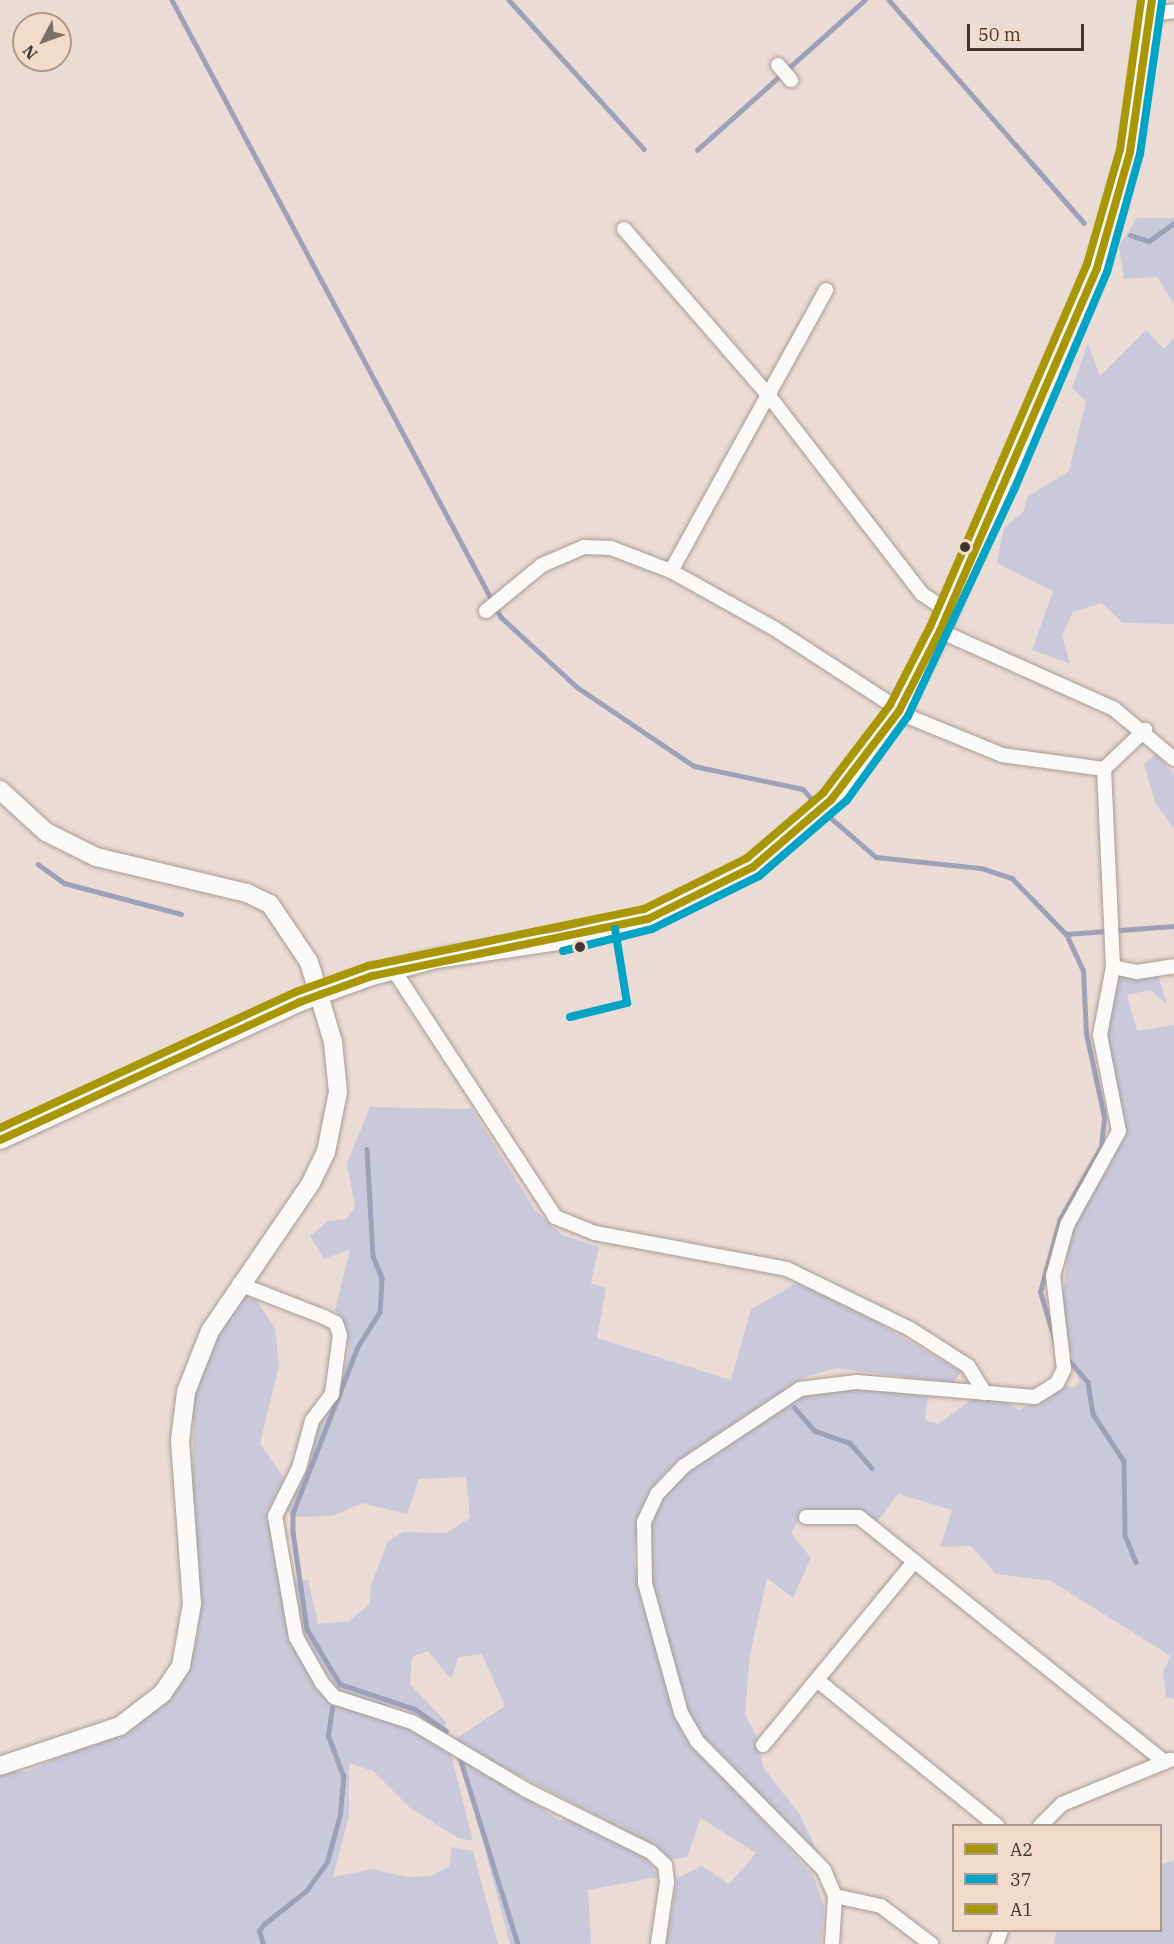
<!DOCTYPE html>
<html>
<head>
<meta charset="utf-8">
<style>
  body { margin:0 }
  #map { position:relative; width:1174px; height:1944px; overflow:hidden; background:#eadcd4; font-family:"IBM Plex Serif",serif }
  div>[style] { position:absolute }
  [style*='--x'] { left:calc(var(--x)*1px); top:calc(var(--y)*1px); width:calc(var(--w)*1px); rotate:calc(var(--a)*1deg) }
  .green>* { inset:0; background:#cac9da }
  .stream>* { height:4.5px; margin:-2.25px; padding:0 2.25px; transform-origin:2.25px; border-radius:2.25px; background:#9da0b6 }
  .roads { filter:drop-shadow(0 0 2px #a69c95) drop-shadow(0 0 2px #a69c95) }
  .street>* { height:14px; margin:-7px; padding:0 7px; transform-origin:7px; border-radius:7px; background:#fcfaf9 }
  .secondary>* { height:18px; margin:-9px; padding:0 9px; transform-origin:9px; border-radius:9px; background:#fcfaf9 }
  .bus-1>* { height:8px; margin:-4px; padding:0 4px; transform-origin:4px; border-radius:4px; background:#a89605 }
  .bus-2>* { height:8px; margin:-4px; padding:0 4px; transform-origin:4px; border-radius:4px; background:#03a3c6 }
  .bus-3>* { height:8px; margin:-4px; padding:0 4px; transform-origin:4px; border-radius:4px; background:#a89605 }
  .dots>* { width:16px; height:16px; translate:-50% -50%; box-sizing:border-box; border:3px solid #f4daca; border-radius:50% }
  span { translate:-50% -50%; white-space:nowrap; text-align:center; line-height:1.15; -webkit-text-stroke:5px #f4daca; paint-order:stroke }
  .legend { position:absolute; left:952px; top:1824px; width:210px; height:108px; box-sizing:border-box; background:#f4daca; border:2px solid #ac998d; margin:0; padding:8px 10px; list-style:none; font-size:18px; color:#413731 }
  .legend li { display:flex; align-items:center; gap:12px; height:30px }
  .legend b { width:30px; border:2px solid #ac998d }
  .north { position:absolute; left:12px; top:12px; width:60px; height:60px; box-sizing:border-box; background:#f4daca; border:2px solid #ac998d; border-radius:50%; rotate:229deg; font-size:16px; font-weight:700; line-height:24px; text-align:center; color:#413731 }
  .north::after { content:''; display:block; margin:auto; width:21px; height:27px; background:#7c716a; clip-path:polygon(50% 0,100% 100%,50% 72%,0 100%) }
  .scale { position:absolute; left:967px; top:24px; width:117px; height:27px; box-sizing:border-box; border:3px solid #413731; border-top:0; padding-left:8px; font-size:18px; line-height:21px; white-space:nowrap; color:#413731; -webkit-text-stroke:4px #f4daca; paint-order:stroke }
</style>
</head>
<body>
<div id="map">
  <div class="green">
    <div style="clip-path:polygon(1137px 218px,1174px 218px,1174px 304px,1157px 277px,1124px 279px,1119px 246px)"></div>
    <div style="clip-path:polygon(1146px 330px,1164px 349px,1174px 338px,1174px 624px,1123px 623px,1102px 603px,1073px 612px,1062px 636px,1070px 664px,1032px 650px,1053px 591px,997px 563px,1004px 528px,1024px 511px,1027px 497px,1069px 471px,1086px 401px,1072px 388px,1088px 343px,1100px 376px)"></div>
    <div style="clip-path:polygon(1156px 754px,1174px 775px,1174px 829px,1155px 802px,1144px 764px)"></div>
    <div style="clip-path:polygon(1115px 972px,1158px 975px,1167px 1004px,1150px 990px,1127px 995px,1137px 1031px,1174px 1025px,1174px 1699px,1166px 1697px,1163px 1671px,1171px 1656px,1051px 1581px,996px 1574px,971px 1546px,940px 1547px,952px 1510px,898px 1494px,877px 1522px,857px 1513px,804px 1512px,791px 1533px,811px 1558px,793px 1598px,767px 1578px,750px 1655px,745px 1714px,758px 1739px,763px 1767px,800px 1815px,823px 1863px,704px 1741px,687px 1714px,651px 1590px,646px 1524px,660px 1495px,687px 1469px,801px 1393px,822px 1387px,929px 1392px,925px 1420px,938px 1424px,977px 1396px,1003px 1400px,1019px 1410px,1054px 1393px,1062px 1384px,1074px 1388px,1079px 1382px,1056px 1298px,1064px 1289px,1070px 1228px,1112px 1162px,1124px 1122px,1106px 1035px)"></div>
    <div style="clip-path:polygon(370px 1107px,472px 1109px,535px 1210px,562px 1235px,599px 1247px,591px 1283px,606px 1288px,597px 1338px,731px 1380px,751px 1309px,797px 1283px,853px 1308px,961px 1372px,953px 1383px,836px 1368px,805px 1377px,676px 1462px,656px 1483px,638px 1519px,634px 1561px,682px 1733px,813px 1875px,824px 1907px,821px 1944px,666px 1944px,677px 1878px,702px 1866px,729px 1884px,756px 1853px,701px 1818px,687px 1857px,670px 1860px,602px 1818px,453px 1741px,505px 1706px,482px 1654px,459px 1657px,451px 1679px,428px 1651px,412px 1657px,410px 1684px,447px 1723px,441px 1731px,404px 1709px,350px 1698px,335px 1687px,304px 1637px,294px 1581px,308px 1580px,318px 1624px,349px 1621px,369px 1605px,371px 1585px,388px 1541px,403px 1532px,446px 1533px,470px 1518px,466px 1477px,419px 1479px,407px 1514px,362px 1503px,332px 1516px,298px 1517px,281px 1508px,317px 1425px,337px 1397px,349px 1353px,347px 1330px,335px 1310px,350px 1249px,324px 1259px,310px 1236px,328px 1221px,346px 1219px,355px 1207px,347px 1163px)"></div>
    <div style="clip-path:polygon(240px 1293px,257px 1301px,275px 1328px,279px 1365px,260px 1444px,285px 1479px,268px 1510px,281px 1583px,317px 1686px,418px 1731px,451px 1754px,473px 1841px,458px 1838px,410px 1808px,373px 1771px,349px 1763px,349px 1816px,333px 1877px,372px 1869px,407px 1877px,431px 1876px,449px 1866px,452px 1847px,473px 1851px,498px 1944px,0 1944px,0 1773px,28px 1771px,82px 1748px,169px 1697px,191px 1662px,199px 1630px,192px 1490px,194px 1398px,203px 1365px)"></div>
    <div style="clip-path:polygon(459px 1753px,559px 1820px,579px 1819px,642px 1851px,658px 1877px,588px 1890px,591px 1944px,510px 1944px)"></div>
    <div style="clip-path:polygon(1174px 1860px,1174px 1944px,1054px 1944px,1056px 1931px,1160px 1930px,1161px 1865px)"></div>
  </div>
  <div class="stream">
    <div style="--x:172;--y:0;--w:699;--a:61.93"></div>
    <div style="--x:501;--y:617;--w:103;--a:42.6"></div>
    <div style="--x:577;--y:687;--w:141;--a:34"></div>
    <div style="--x:694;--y:766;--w:111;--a:11.9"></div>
    <div style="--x:803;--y:789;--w:23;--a:49"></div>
    <div style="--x:509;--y:0;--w:201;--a:47.8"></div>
    <div style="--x:889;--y:0;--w:296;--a:48.8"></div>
    <div style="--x:697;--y:150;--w:225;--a:-41.8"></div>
    <div style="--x:1130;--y:235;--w:20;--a:18"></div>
    <div style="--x:1149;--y:241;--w:31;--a:-36"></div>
    <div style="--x:824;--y:812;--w:69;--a:40.9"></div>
    <div style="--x:876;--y:857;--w:106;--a:6"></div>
    <div style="--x:981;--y:868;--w:33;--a:18"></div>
    <div style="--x:1012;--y:878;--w:78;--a:46"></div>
    <div style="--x:1066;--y:934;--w:108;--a:-4.2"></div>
    <div style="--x:38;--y:864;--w:32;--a:36"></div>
    <div style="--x:64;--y:883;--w:121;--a:14.8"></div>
    <div style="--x:367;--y:1149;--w:107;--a:86.8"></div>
    <div style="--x:373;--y:1256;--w:24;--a:68"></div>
    <div style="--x:382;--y:1278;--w:34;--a:93"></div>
    <div style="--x:380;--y:1312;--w:41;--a:122.2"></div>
    <div style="--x:358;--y:1347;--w:179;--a:111.3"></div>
    <div style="--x:293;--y:1514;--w:18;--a:90"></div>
    <div style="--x:293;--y:1532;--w:98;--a:81.8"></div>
    <div style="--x:307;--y:1629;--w:64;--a:59"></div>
    <div style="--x:340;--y:1684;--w:79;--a:18.4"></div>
    <div style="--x:415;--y:1709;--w:38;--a:35"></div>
    <div style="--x:1058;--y:1351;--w:62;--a:-107"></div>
    <div style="--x:1040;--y:1292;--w:76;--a:-74.7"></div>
    <div style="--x:1060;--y:1219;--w:83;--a:-60.3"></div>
    <div style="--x:1101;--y:1147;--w:30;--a:-84"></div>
    <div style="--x:1104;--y:1117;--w:85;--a:-102.2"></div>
    <div style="--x:1086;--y:1034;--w:63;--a:-92.7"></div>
    <div style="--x:1083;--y:971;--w:41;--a:-114.7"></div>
    <div style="--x:1067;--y:1358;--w:32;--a:49"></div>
    <div style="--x:1088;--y:1382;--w:32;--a:81"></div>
    <div style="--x:1093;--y:1414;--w:56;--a:56.6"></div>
    <div style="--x:1124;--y:1461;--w:74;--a:89.2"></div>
    <div style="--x:1125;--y:1535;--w:29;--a:68"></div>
    <div style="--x:794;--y:1407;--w:32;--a:49"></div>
    <div style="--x:815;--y:1431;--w:37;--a:19"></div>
    <div style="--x:850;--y:1443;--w:33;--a:49"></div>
    <div style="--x:460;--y:1758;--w:195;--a:72.7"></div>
    <div style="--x:263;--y:1944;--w:14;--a:-107"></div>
    <div style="--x:259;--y:1931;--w:9;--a:-54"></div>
    <div style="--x:264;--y:1924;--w:53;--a:-38.2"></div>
    <div style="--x:306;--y:1891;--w:36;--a:-54"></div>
    <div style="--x:327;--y:1862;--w:50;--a:-74.8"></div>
    <div style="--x:340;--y:1814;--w:38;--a:-85"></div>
    <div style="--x:343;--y:1776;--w:43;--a:-110.6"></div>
    <div style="--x:328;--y:1736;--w:28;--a:-82"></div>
  </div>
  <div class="roads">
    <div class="street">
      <div style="--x:1151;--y:14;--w:23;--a:-7"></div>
      <div style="--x:778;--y:65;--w:20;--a:49"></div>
      <div style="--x:624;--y:229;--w:221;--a:49"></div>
      <div style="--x:769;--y:396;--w:250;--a:52.3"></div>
      <div style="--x:922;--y:594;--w:31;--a:33"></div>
      <div style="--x:671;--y:571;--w:321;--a:-61.1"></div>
      <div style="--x:486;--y:611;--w:72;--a:-39.4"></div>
      <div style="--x:542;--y:565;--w:46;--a:-23.2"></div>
      <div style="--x:584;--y:547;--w:27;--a:2"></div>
      <div style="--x:611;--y:548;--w:64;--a:21"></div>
      <div style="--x:671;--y:571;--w:119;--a:29.1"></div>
      <div style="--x:775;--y:629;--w:163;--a:33"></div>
      <div style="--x:912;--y:718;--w:97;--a:22.3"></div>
      <div style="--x:1002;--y:755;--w:103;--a:7.8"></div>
      <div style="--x:940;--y:631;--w:191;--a:24.1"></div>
      <div style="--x:1114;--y:709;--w:78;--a:39.8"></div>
      <div style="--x:1113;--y:967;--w:25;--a:12"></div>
      <div style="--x:1137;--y:972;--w:37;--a:-9"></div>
      <div style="--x:393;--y:969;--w:296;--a:56.8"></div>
      <div style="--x:555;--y:1217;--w:43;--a:21.8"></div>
      <div style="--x:595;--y:1233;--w:195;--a:10.6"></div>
      <div style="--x:787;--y:1269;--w:137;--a:26"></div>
      <div style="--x:910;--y:1329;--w:69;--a:32.5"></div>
      <div style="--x:968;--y:1366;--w:32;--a:58"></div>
      <div style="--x:239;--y:1284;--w:91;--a:21.2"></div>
      <div style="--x:324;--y:1317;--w:13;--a:27"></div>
      <div style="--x:336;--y:1323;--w:13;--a:72"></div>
      <div style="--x:340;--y:1335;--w:60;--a:97.7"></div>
      <div style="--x:332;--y:1394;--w:34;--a:127"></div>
      <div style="--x:312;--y:1421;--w:49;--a:105.5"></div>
      <div style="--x:299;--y:1468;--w:54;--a:116.6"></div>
      <div style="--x:275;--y:1516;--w:123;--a:80.2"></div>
      <div style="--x:296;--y:1637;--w:53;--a:60.5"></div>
      <div style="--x:322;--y:1683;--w:18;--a:49"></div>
      <div style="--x:334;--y:1697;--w:82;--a:17.8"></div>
      <div style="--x:412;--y:1722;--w:133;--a:30.8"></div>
      <div style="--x:526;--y:1790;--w:140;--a:26.4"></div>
      <div style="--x:651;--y:1852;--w:19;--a:43"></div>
      <div style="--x:665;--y:1865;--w:17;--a:83"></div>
      <div style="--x:667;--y:1882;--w:63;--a:98.3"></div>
      <div style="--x:806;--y:1517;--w:53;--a:0"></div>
      <div style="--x:859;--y:1517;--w:392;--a:38.7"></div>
      <div style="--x:817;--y:1680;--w:232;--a:39"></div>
      <div style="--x:763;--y:1745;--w:237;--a:-50.5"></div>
      <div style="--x:1040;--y:1826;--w:31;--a:-45"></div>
      <div style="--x:1062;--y:1804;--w:117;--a:-22.2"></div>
      <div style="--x:835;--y:1896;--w:47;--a:12.3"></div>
      <div style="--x:881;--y:1906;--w:63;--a:37.2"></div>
      <div style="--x:832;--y:1944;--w:48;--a:-86.4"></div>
      <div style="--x:835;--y:1896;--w:28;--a:-113"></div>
      <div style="--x:824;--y:1870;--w:181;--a:-134.6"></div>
      <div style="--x:697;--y:1741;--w:32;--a:-120"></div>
      <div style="--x:681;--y:1713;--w:135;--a:-105.5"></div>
      <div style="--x:645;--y:1583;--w:61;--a:-90.9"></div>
      <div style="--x:644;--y:1522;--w:31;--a:-65"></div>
      <div style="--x:657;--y:1494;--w:39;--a:-46"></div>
      <div style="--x:684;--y:1466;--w:139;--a:-33.6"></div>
      <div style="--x:800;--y:1389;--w:57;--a:-7"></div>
      <div style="--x:857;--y:1382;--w:179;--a:4.8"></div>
      <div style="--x:1035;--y:1397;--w:26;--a:-32"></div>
      <div style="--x:1057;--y:1383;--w:16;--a:-63"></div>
      <div style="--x:1064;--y:1369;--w:94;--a:-96.7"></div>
      <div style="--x:1053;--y:1276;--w:53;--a:-74.6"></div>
      <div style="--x:1067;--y:1225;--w:107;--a:-61"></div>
      <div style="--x:1119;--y:1131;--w:98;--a:-101.2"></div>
      <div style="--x:1100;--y:1035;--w:69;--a:-79.2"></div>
      <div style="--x:1113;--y:967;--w:198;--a:-92.6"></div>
      <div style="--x:1104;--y:769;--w:57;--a:-43.6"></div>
      <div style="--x:996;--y:1944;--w:15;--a:-70"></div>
    </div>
    <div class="secondary">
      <div style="--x:0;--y:790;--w:62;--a:42.4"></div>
      <div style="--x:46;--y:832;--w:56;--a:26.6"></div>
      <div style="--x:96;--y:857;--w:155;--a:13.4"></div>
      <div style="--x:247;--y:893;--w:25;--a:26"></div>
      <div style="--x:270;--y:904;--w:70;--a:56.1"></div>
      <div style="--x:309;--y:962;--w:84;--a:73.3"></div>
      <div style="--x:333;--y:1042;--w:50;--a:84.3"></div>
      <div style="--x:338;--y:1092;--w:61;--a:101.3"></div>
      <div style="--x:326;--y:1152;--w:34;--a:116"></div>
      <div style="--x:311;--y:1183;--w:179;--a:124.3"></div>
      <div style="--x:210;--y:1331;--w:66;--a:111.5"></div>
      <div style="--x:186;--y:1392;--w:49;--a:97"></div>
      <div style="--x:180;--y:1441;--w:163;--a:85.8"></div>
      <div style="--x:192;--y:1604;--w:63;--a:100.1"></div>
      <div style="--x:181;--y:1666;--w:32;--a:124"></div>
      <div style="--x:163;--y:1693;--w:54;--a:142.5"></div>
      <div style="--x:120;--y:1726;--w:126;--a:161.6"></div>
      <div style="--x:0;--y:1140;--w:330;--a:-24.7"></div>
      <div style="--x:300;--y:1002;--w:77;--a:-19.9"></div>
      <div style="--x:372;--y:976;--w:66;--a:-14.9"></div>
      <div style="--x:436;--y:959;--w:125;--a:-8.3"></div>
      <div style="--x:560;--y:941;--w:91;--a:-14"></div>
      <div style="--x:648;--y:919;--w:117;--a:-26.3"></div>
      <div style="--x:753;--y:867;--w:103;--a:-40.7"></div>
      <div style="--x:831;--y:800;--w:112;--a:-52.6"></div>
      <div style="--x:899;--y:711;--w:90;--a:-62.9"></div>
      <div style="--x:940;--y:631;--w:395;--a:-66.6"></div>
      <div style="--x:1097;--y:268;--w:121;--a:-74.1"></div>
      <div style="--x:1130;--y:152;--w:154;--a:-81.8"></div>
    </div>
  </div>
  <div class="bus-1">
    <div style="--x:0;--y:1140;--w:330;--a:-24.7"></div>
    <div style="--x:300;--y:1002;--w:77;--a:-19.9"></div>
    <div style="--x:372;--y:976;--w:282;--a:-11.7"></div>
    <div style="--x:648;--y:919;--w:117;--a:-26.3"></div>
    <div style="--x:753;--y:867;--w:103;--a:-40.7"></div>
    <div style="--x:831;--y:800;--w:112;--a:-52.6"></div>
    <div style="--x:899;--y:711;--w:90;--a:-62.9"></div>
    <div style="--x:940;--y:631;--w:395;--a:-66.6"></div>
    <div style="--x:1097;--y:268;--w:121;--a:-74.1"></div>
    <div style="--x:1130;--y:152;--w:154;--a:-81.8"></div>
  </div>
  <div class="bus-2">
    <div style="--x:563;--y:951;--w:92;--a:-13.9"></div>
    <div style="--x:652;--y:929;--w:119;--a:-26.4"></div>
    <div style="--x:759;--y:876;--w:116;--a:-40.8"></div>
    <div style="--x:847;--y:800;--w:104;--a:-54"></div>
    <div style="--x:908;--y:716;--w:250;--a:-64.9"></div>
    <div style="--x:1014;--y:490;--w:237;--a:-66.9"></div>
    <div style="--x:1107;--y:272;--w:123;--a:-74.4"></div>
    <div style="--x:1140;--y:154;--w:154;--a:-81.8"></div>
    <div style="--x:570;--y:1017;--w:59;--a:-13.8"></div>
    <div style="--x:627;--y:1003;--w:75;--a:-99.2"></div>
  </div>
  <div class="bus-3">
    <div style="--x:0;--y:1128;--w:326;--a:-24.7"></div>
    <div style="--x:296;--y:992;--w:77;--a:-19.9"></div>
    <div style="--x:368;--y:966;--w:282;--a:-11.7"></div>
    <div style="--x:644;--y:909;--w:115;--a:-26.3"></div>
    <div style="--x:747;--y:858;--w:100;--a:-40.5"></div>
    <div style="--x:823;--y:793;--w:111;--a:-52.7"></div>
    <div style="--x:890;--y:705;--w:88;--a:-62.9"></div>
    <div style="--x:930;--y:627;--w:395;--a:-66.6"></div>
    <div style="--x:1087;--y:264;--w:119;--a:-73.9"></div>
    <div style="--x:1120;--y:150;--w:151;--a:-82"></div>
  </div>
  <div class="dots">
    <div style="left:965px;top:547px;background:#413731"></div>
    <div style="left:580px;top:947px;background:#413731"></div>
  </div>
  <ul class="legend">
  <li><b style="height:8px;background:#a89605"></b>A2</li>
  <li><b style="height:8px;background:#03a3c6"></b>37</li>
  <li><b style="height:8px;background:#a89605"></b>A1</li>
  </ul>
  <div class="north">N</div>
  <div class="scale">50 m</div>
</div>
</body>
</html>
